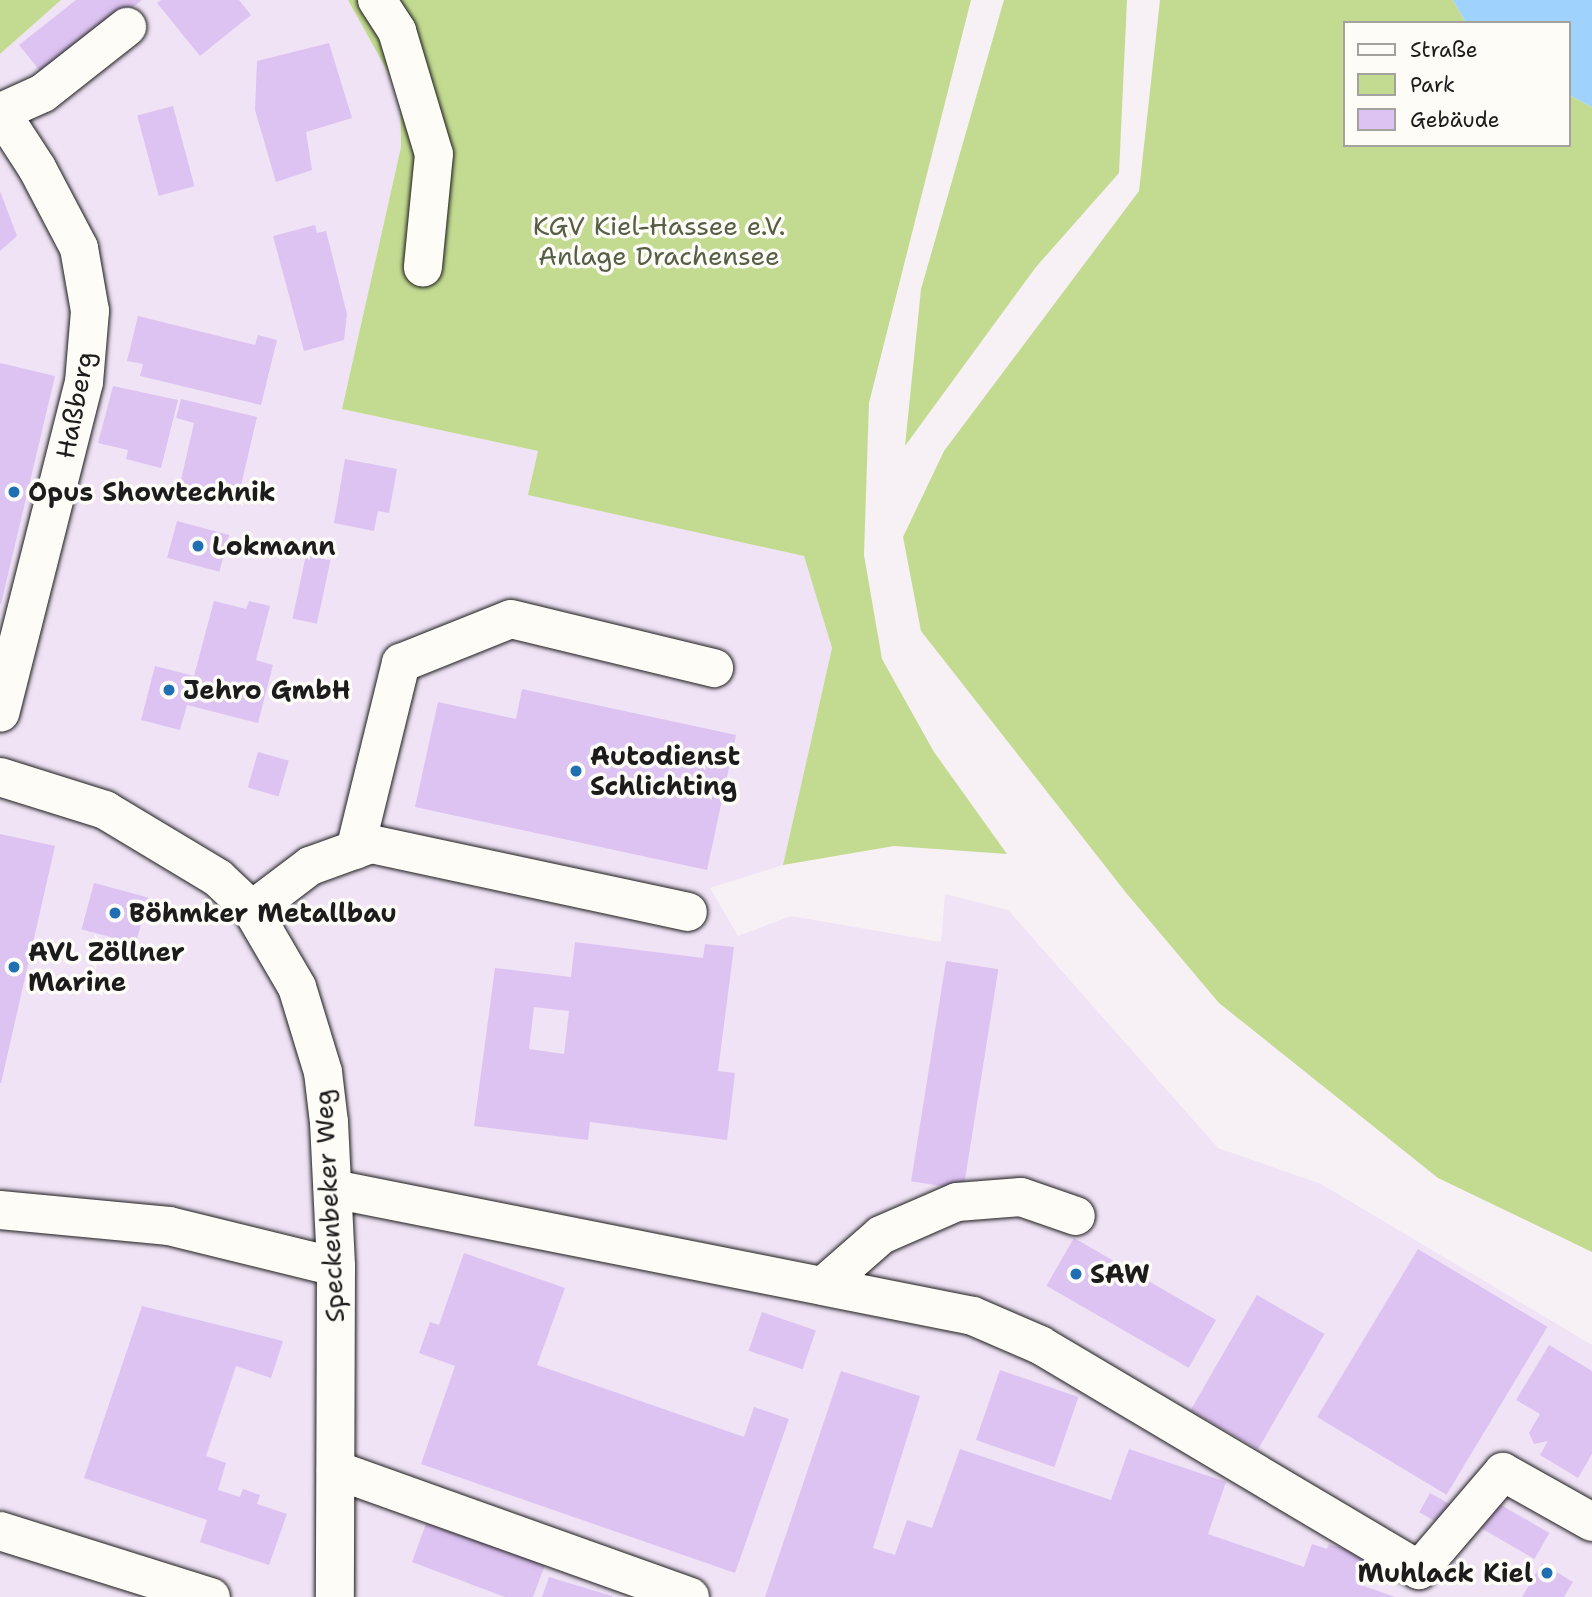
<!DOCTYPE html>
<html>
<head>
<meta charset="utf-8">
<style>
  body { margin:0 }
  #map { position:relative; width:1592px; height:1597px; overflow:hidden; background:#f7f1f6; font-family:"Shantell Sans",sans-serif }
  div>[style] { position:absolute }
  [style*='--x'] { left:calc(var(--x)*1px); top:calc(var(--y)*1px); width:calc(var(--w)*1px); rotate:calc(var(--a)*1deg) }
  .built>* { inset:0; background:#efe3f5 }
  .green>* { inset:0; background:#c3db91 }
  .water>* { inset:0; background:#9fd2fd }
  .building>* { inset:0; background:#ddc3f2; transform-origin:0 0 }
  .roads { filter:drop-shadow(0 0 2px #1c1c1c) drop-shadow(0 0 2px #1c1c1c) }
  .minor>* { height:38px; margin:-19px; padding:0 19px; transform-origin:19px; border-radius:19px; background:#fdfcf7 }
  .dots>* { width:19px; height:19px; translate:-50% -50%; box-sizing:border-box; border:4px solid #fdfcf7; border-radius:50% }
  span { translate:-50% -50%; white-space:nowrap; text-align:center; line-height:1.15; -webkit-text-stroke:7px #fdfcf7; paint-order:stroke }
  .park-label { font-size:26px; color:#565f45 }
  .street-label { font-size:26px; color:#1c1c1c }
  .poi-label { font-size:26px; color:#1c1c1c; font-weight:700 }
  .left { translate:0 -50%; text-align:left }
  .right { translate:-100% -50%; text-align:right }
  .legend { position:absolute; left:1343px; top:21px; width:228px; height:126px; box-sizing:border-box; background:#fdfcf7; border:2px solid #a3a29f; margin:0; padding:9px 12px; list-style:none; font-size:21px; color:#1c1c1c }
  .legend li { display:flex; align-items:center; gap:14px; height:35px }
  .legend b { width:35px; border:2px solid #a3a29f }
</style>
</head>
<body>
<div id="map">
  <div class="built">
    <div style="clip-path:polygon(61px 0,348px 0,400px 94px,401px 147px,342px 409px,538px 451px,529px 495px,804px 556px,832px 648px,783px 865px,710px 888px,738px 936px,791px 916px,941px 942px,945px 894px,1008px 910px,1218px 1148px,1321px 1184px,1592px 1345px,1592px 1597px,0 1597px,0 54px)"></div>
  </div>
  <div class="green">
    <div style="clip-path:polygon(0 0,61px 0,0 54px)"></div>
    <div style="clip-path:polygon(348px 0,971px 0,869px 403px,864px 555px,882px 659px,934px 752px,1007px 854px,894px 846px,783px 865px,832px 648px,804px 556px,528px 495px,538px 451px,342px 409px,401px 147px,400px 94px)"></div>
    <div style="clip-path:polygon(1004px 0,1127px 0,1119px 173px,1036px 267px,905px 446px,921px 289px)"></div>
    <div style="clip-path:polygon(1160px 0,1453px 0,1466px 23px,1345px 23px,1345px 145px,1569px 145px,1569px 95px,1592px 107px,1592px 1252px,1438px 1178px,1219px 1003px,1127px 894px,921px 631px,903px 537px,944px 451px,1139px 191px)"></div>
  </div>
  <div class="water">
    <div style="clip-path:polygon(1453px 0,1592px 0,1592px 107px,1569px 95px,1569px 23px,1466px 23px)"></div>
  </div>
  <div class="building">
    <div style="clip-path:polygon(76px 0,142px 0,45px 77px,19px 45px)"></div>
    <div style="clip-path:polygon(161px 0,239px 0,251px 15px,200px 56px,157px 3px)"></div>
    <div style="clip-path:polygon(329px 43px,352px 118px,306px 132px,312px 170px,276px 182px,255px 110px,257px 61px)"></div>
    <div style="left:173px;top:106px;width:83px;height:37px;rotate:75deg"></div>
    <div style="clip-path:polygon(0 191px,17px 236px,0 251px)"></div>
    <div style="clip-path:polygon(315px 225px,317px 233px,326px 231px,347px 314px,344px 340px,304px 351px,273px 236px)"></div>
    <div style="clip-path:polygon(138px 316px,255px 345px,258px 335px,277px 340px,261px 405px,140px 376px,143px 364px,127px 361px)"></div>
    <div style="clip-path:polygon(0 363px,55px 376px,1px 604px,0 604px)"></div>
    <div style="clip-path:polygon(113px 386px,178px 400px,161px 468px,126px 459px,128px 450px,98px 443px)"></div>
    <div style="clip-path:polygon(181px 399px,257px 417px,238px 498px,180px 484px,194px 423px,176px 418px)"></div>
    <div style="clip-path:polygon(345px 459px,397px 469px,389px 513px,378px 511px,374px 531px,334px 523px)"></div>
    <div style="left:177px;top:521px;width:54px;height:38px;rotate:15deg"></div>
    <div style="left:306px;top:555px;width:25px;height:65px;rotate:12deg"></div>
    <div style="clip-path:polygon(214px 601px,246px 609px,249px 601px,270px 606px,256px 660px,273px 665px,258px 723px,187px 705px,180px 730px,141px 720px,155px 666px,194px 676px)"></div>
    <div style="clip-path:polygon(522px 689px,736px 735px,707px 870px,415px 807px,438px 702px,516px 719px)"></div>
    <div style="left:258px;top:752px;width:32px;height:37px;rotate:16deg"></div>
    <div style="clip-path:polygon(0 834px,55px 846px,1px 1083px,0 1083px)"></div>
    <div style="left:94px;top:883px;width:56px;height:48px;rotate:15deg"></div>
    <div style="clip-path:polygon(evenodd,575px 942px,703px 958px,705px 944px,734px 947px,718px 1071px,735px 1073px,727px 1140px,590px 1122px,588px 1140px,474px 1126px,495px 968px,571px 977px,575px 942px,534px 1007px,569px 1011px,564px 1054px,529px 1049px,534px 1007px)"></div>
    <div style="left:946px;top:961px;width:53px;height:223px;rotate:9deg"></div>
    <div style="left:1074px;top:1238px;width:164px;height:55px;rotate:30deg"></div>
    <div style="left:1418px;top:1249px;width:151px;height:196px;rotate:31deg"></div>
    <div style="clip-path:polygon(464px 1253px,565px 1288px,537px 1365px,744px 1437px,754px 1407px,789px 1419px,735px 1573px,421px 1464px,455px 1366px,419px 1353px,430px 1322px,439px 1325px)"></div>
    <div style="left:1257px;top:1295px;width:78px;height:133px;rotate:30deg"></div>
    <div style="clip-path:polygon(142px 1306px,283px 1341px,271px 1378px,236px 1366px,206px 1456px,226px 1463px,218px 1490px,240px 1497px,243px 1489px,260px 1495px,257px 1504px,287px 1514px,269px 1565px,200px 1542px,207px 1520px,84px 1478px)"></div>
    <div style="left:762px;top:1312px;width:57px;height:41px;rotate:19deg"></div>
    <div style="clip-path:polygon(1549px 1345px,1592px 1371px,1592px 1454px,1578px 1478px,1540px 1455px,1548px 1441px,1534px 1444px,1529px 1433px,1540px 1414px,1516px 1400px)"></div>
    <div style="left:1000px;top:1370px;width:83px;height:74px;rotate:19deg"></div>
    <div style="clip-path:polygon(841px 1371px,920px 1396px,873px 1548px,895px 1555px,907px 1520px,932px 1528px,960px 1449px,1111px 1500px,1129px 1449px,1226px 1482px,1208px 1534px,1304px 1567px,1312px 1544px,1327px 1549px,1329px 1544px,1368px 1557px,1358px 1584px,1395px 1597px,765px 1597px)"></div>
    <div style="left:1430px;top:1493px;width:23px;height:22px;rotate:29deg"></div>
    <div style="left:1494px;top:1501px;width:64px;height:30px;rotate:30deg"></div>
    <div style="clip-path:polygon(427px 1521px,545px 1565px,533px 1597px,505px 1597px,412px 1562px)"></div>
    <div style="clip-path:polygon(1542px 1563px,1573px 1582px,1564px 1597px,1522px 1597px)"></div>
    <div style="clip-path:polygon(549px 1577px,612px 1596px,612px 1597px,542px 1597px)"></div>
  </div>
  <div class="roads">
    <div class="minor">
      <div style="--x:377;--y:0;--w:37;--a:57"></div>
      <div style="--x:397;--y:31;--w:128;--a:73.3"></div>
      <div style="--x:434;--y:154;--w:114;--a:95.6"></div>
      <div style="--x:0;--y:111;--w:68;--a:57"></div>
      <div style="--x:37;--y:168;--w:90;--a:62.3"></div>
      <div style="--x:79;--y:248;--w:64;--a:80.1"></div>
      <div style="--x:90;--y:311;--w:71;--a:94.8"></div>
      <div style="--x:84;--y:382;--w:341;--a:104.2"></div>
      <div style="--x:1;--y:112;--w:46;--a:-24.3"></div>
      <div style="--x:43;--y:93;--w:107;--a:-38.2"></div>
      <div style="--x:0;--y:777;--w:110;--a:17.4"></div>
      <div style="--x:105;--y:810;--w:132;--a:31"></div>
      <div style="--x:218;--y:878;--w:47;--a:43.3"></div>
      <div style="--x:252;--y:910;--w:89;--a:59.7"></div>
      <div style="--x:297;--y:987;--w:89;--a:73"></div>
      <div style="--x:323;--y:1072;--w:50;--a:83.2"></div>
      <div style="--x:329;--y:1122;--w:145;--a:87.2"></div>
      <div style="--x:336;--y:1267;--w:330;--a:90.2"></div>
      <div style="--x:355;--y:850;--w:193;--a:-76.2"></div>
      <div style="--x:401;--y:663;--w:118;--a:-21.8"></div>
      <div style="--x:511;--y:619;--w:209;--a:13.6"></div>
      <div style="--x:252;--y:910;--w:73;--a:-37.2"></div>
      <div style="--x:310;--y:866;--w:65;--a:-19.8"></div>
      <div style="--x:371;--y:844;--w:324;--a:12.1"></div>
      <div style="--x:333;--y:1189;--w:652;--a:11.22"></div>
      <div style="--x:973;--y:1316;--w:73;--a:23.4"></div>
      <div style="--x:1040;--y:1345;--w:441;--a:30.7"></div>
      <div style="--x:1419;--y:1570;--w:129;--a:-49.4"></div>
      <div style="--x:1503;--y:1472;--w:102;--a:29.3"></div>
      <div style="--x:0;--y:1210;--w:170;--a:5.4"></div>
      <div style="--x:169;--y:1226;--w:172;--a:13.8"></div>
      <div style="--x:823;--y:1286;--w:77;--a:-41.3"></div>
      <div style="--x:881;--y:1235;--w:83;--a:-23.5"></div>
      <div style="--x:957;--y:1202;--w:64;--a:-4.5"></div>
      <div style="--x:1021;--y:1197;--w:58;--a:19.1"></div>
      <div style="--x:336;--y:1470;--w:376;--a:19.7"></div>
      <div style="--x:0;--y:1531;--w:221;--a:17.4"></div>
    </div>
  </div>
  <div class="dots">
    <div style="left:14px;top:492px;background:#1f6fb2"></div>
    <div style="left:198px;top:546px;background:#1f6fb2"></div>
    <div style="left:169px;top:690px;background:#1f6fb2"></div>
    <div style="left:576px;top:771px;background:#1f6fb2"></div>
    <div style="left:115px;top:913px;background:#1f6fb2"></div>
    <div style="left:14px;top:967px;background:#1f6fb2"></div>
    <div style="left:1076px;top:1274px;background:#1f6fb2"></div>
    <div style="left:1547px;top:1573px;background:#1f6fb2"></div>
  </div>
  <div class="park-label">
    <span style="left:659px;top:241px">KGV Kiel-Hassee e.V.<br>Anlage Drachensee</span>
  </div>
  <div class="street-label">
    <span style="left:75px;top:405px;rotate:-79deg">Haßberg</span>
    <span style="left:329px;top:1206px;rotate:-93deg">Speckenbeker Weg</span>
  </div>
  <div class="poi-label">
    <span class="left" style="left:28px;top:492px">Opus Showtechnik</span>
    <span class="left" style="left:212px;top:546px">Lokmann</span>
    <span class="left" style="left:183px;top:690px">Jehro GmbH</span>
    <span class="left" style="left:590px;top:771px">Autodienst<br>Schlichting</span>
    <span class="left" style="left:129px;top:913px">Böhmker Metallbau</span>
    <span class="left" style="left:28px;top:967px">AVL Zöllner<br>Marine</span>
    <span class="left" style="left:1090px;top:1274px">SAW</span>
    <span class="right" style="left:1533px;top:1573px">Muhlack Kiel</span>
  </div>
  <ul class="legend">
  <li><b style="height:9px;background:#fdfcf7"></b>Straße</li>
  <li><b style="height:19px;background:#c3db91"></b>Park</li>
  <li><b style="height:19px;background:#ddc3f2"></b>Gebäude</li>
  </ul>
</div>
</body>
</html>
